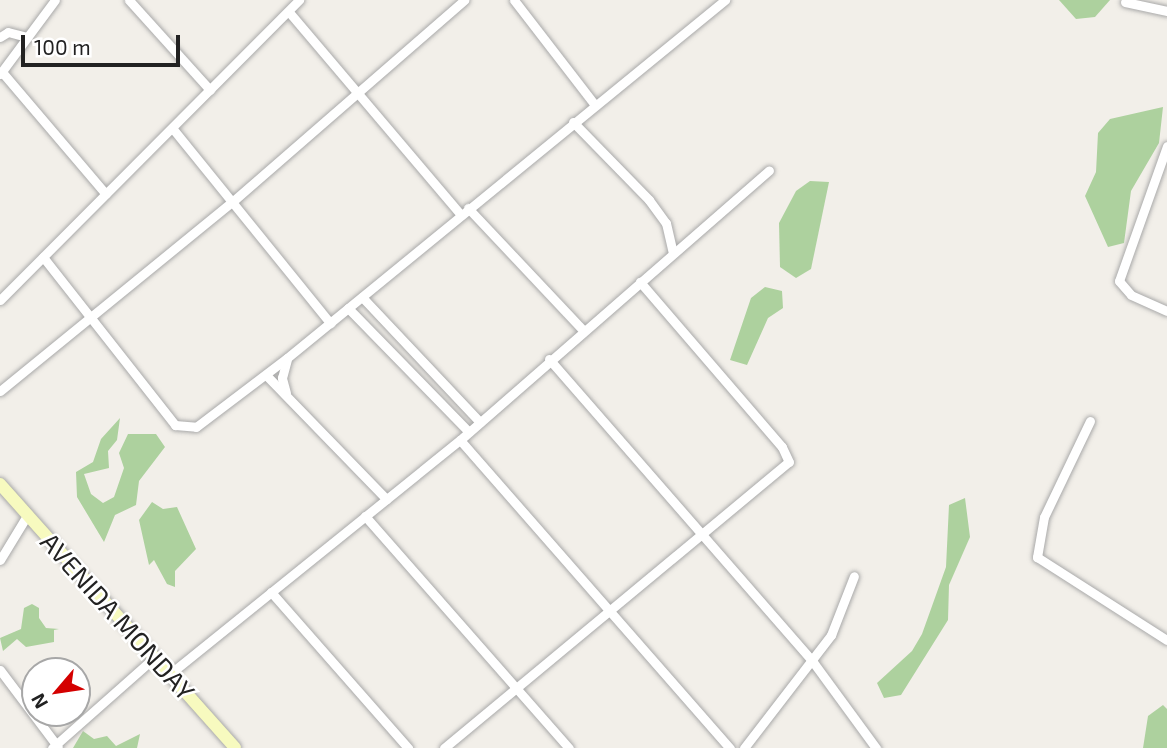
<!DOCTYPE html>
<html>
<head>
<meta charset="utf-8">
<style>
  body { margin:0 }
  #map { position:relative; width:1167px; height:748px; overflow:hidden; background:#f2efe9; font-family:"Exo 2",sans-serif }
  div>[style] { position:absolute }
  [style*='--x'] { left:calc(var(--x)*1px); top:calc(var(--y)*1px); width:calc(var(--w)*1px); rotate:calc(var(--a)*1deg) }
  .forest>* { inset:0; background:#add19e }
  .roads { filter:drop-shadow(0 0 2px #a9a9a9) drop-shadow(0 0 2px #a9a9a9) }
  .street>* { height:9px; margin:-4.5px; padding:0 4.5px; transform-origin:4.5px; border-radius:4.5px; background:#fff }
  .secondary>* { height:12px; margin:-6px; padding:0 6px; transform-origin:6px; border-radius:6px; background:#f7fabf }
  span { translate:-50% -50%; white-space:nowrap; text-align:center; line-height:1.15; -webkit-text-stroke:5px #fff; paint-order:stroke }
  .street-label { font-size:26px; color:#222 }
  .north { position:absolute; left:21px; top:657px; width:70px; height:70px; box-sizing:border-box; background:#fff; border:2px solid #a7a7a7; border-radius:50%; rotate:241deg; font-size:19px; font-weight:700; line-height:28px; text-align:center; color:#222 }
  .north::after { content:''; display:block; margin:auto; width:24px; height:32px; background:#d40000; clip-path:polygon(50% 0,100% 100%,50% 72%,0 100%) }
  .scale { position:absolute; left:21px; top:35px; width:159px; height:32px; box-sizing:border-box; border:4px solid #222; border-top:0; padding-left:9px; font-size:21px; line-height:24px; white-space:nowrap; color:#222; -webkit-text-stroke:5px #fff; paint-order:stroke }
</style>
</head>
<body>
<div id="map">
  <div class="forest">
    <div style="clip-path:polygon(1059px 0,1110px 0,1095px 17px,1076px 19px)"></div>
    <div style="clip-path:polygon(1163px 107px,1159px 143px,1131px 191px,1124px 243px,1108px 247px,1085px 196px,1096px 172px,1098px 133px,1110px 119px)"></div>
    <div style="clip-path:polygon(810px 181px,829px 182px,811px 269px,796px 278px,780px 267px,779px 223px,796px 191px)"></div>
    <div style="clip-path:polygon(765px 287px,782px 291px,783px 308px,768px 318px,747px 365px,730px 360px,751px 298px)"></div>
    <div style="clip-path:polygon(120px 418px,117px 440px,108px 451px,109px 468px,84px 474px,91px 494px,103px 503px,114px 497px,124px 468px,119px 453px,128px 434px,156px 434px,165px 447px,139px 481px,136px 505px,115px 515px,104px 542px,77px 497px,76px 472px,93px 462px,101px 439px)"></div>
    <div style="clip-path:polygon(965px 498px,970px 537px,949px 585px,948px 620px,901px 695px,884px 698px,877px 683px,912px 651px,922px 634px,946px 567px,949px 505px)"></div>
    <div style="clip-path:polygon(152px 502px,163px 509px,177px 507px,196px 549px,175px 571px,175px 587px,167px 584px,154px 560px,149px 565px,139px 520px)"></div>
    <div style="clip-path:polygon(32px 604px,39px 608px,39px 618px,46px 628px,59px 629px,54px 630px,54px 642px,26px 647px,17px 639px,3px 651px,0 638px,21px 629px,24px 608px)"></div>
    <div style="clip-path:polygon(1163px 705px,1167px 709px,1167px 748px,1143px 748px,1148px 716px)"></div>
    <div style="clip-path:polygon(83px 731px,94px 739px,107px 736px,116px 746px,140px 734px,137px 748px,73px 748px)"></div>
  </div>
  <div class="roads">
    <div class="street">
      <div style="--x:129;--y:0;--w:121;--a:48"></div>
      <div style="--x:514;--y:0;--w:131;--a:52.4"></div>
      <div style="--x:1125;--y:2;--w:43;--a:12.1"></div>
      <div style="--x:289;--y:12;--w:266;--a:49.7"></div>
      <div style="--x:0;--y:37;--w:9;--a:-32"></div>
      <div style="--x:8;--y:32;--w:20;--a:15"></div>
      <div style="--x:2;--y:72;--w:160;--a:49.6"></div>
      <div style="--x:0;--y:74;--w:92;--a:-53.4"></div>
      <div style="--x:573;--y:122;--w:109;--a:45.7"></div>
      <div style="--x:649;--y:200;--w:29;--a:54"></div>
      <div style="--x:666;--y:223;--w:31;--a:77"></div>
      <div style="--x:173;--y:129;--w:250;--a:51"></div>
      <div style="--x:1167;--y:146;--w:143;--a:109.6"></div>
      <div style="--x:1119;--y:281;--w:18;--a:49"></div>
      <div style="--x:1131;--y:295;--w:39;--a:24"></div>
      <div style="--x:468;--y:208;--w:168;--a:46.7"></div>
      <div style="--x:43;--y:257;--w:214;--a:51.8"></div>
      <div style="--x:175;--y:425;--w:21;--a:5"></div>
      <div style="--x:196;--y:427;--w:114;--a:-37.2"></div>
      <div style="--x:287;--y:358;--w:566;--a:-39.26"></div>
      <div style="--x:362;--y:297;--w:172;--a:46.7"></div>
      <div style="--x:0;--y:300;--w:424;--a:-45.1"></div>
      <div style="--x:348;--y:308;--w:173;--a:45.7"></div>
      <div style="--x:549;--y:359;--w:402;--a:48.9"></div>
      <div style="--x:813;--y:662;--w:107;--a:53.8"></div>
      <div style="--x:266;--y:375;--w:173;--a:45.9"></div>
      <div style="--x:0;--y:391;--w:299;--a:-39.2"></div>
      <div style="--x:232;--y:202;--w:308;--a:-41"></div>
      <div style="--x:286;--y:393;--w:16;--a:-105"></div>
      <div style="--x:282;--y:378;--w:20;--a:-75"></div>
      <div style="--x:1090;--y:421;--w:106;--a:115.6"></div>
      <div style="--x:1044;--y:517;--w:41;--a:99.9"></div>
      <div style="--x:1037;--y:557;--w:154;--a:32.6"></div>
      <div style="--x:460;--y:440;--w:410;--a:48.8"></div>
      <div style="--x:365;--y:516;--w:309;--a:48.7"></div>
      <div style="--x:0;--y:560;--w:54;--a:-58.7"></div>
      <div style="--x:271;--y:592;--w:208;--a:48.7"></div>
      <div style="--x:0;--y:670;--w:96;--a:53"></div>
      <div style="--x:171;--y:673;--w:371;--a:-38.9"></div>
      <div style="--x:460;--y:440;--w:410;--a:-41.1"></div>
      <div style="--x:52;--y:748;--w:139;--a:-41.5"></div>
      <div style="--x:444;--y:748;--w:448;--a:-39.7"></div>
      <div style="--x:789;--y:462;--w:17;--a:-115"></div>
      <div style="--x:782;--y:447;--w:218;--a:-130.7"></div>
      <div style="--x:744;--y:748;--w:143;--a:-52.4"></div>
      <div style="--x:831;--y:635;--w:63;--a:-68.7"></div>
    </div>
    <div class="secondary">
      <div style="--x:0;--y:484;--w:353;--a:48.3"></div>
    </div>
  </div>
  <div class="street-label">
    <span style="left:118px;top:616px;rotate:48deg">AVENIDA MONDAY</span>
  </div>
  <div class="north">N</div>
  <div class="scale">100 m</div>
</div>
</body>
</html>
